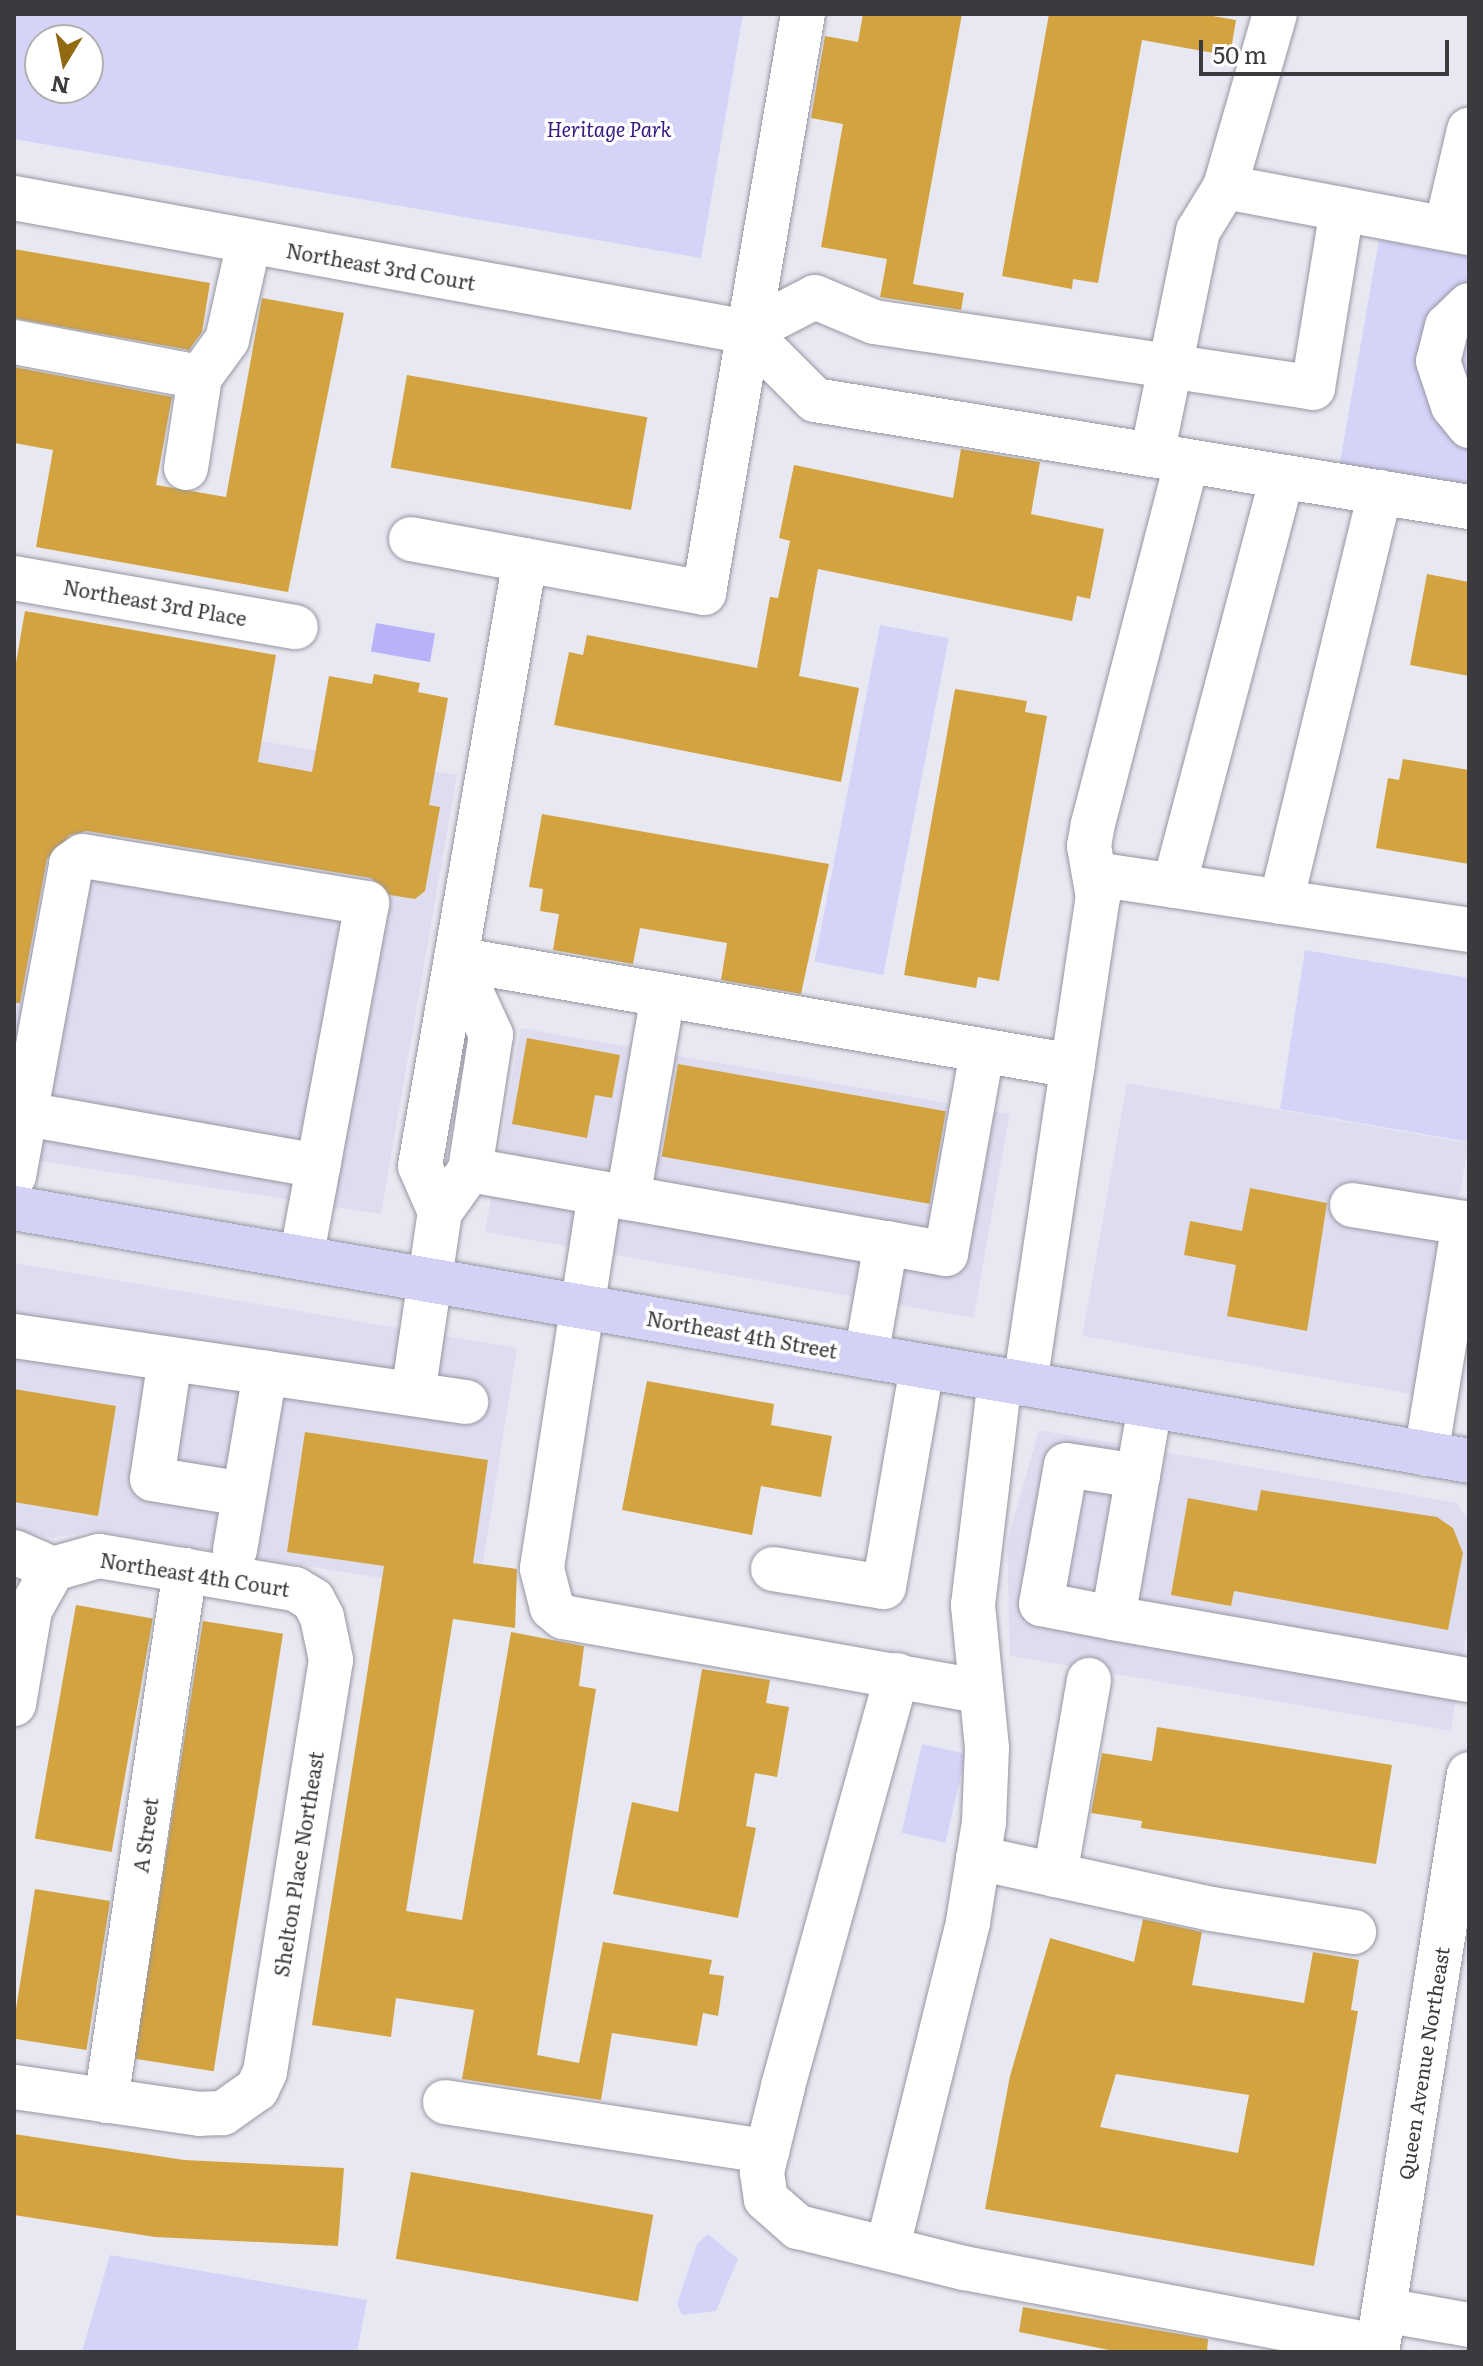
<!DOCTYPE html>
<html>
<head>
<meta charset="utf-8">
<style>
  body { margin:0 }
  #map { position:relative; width:1483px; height:2366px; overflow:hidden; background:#e8e8f3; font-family:Literata,serif }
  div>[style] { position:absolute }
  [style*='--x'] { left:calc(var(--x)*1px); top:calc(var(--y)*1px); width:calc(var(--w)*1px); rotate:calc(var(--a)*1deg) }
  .built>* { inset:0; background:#deddf0; transform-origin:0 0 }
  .green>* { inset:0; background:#d5d3f8; transform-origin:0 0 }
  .water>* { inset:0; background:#b7b2fa; transform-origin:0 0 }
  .building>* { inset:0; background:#d3a340; transform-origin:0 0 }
  .roads { filter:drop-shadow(0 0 2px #9696a1) drop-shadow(0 0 2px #9696a1) }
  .minor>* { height:44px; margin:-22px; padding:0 22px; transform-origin:22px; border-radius:22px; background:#fff }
  .major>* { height:44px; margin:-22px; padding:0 22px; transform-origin:22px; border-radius:22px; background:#d4d1f7 }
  span { translate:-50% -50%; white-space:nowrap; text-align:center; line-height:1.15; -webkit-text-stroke:7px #fff; paint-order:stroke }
  .park-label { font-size:20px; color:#36187e; font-style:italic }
  .street-label { font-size:20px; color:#3b3b3f }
  .frame { position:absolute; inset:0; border:16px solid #3b3b3f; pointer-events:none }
  .north { position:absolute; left:24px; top:24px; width:80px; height:80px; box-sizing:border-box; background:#fff; border:2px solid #b1b1b2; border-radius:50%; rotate:190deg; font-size:22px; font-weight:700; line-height:32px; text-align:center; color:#3b3b3f }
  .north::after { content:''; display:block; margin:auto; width:28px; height:36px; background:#916a12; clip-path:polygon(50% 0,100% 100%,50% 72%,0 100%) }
  .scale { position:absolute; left:1199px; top:40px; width:250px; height:36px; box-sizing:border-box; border:4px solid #3b3b3f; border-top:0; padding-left:10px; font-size:24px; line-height:28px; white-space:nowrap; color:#3b3b3f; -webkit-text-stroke:6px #fff; paint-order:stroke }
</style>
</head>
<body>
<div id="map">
  <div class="built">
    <div style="clip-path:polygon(14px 698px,457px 775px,381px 1214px,14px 1157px)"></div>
    <div style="left:521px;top:1028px;width:496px;height:207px;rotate:10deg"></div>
    <div style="left:1127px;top:1083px;width:347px;height:257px;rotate:10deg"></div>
    <div style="clip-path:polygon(14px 1263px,517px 1348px,478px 1594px,93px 1531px,53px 1538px,14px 1531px)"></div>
    <div style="clip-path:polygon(1039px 1430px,1457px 1503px,1469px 1520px,1469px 1613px,1451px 1731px,1010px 1656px,1007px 1542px)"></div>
  </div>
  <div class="green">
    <div style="clip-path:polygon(evenodd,14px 14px,743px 14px,701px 258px,14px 139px,14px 14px,88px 40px,88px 88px,40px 88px,40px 40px,88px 40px)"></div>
    <div style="clip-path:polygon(1379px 240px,1469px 256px,1469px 491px,1339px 468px)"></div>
    <div style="left:880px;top:625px;width:70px;height:343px;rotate:11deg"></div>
    <div style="clip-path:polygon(1305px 950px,1469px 978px,1469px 1142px,1280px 1109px)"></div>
    <div style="left:922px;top:1744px;width:45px;height:91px;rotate:13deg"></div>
    <div style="clip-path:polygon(708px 2234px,738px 2259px,716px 2311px,682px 2315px,677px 2304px,697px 2244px)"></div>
    <div style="clip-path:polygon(110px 2255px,367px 2300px,357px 2352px,82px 2352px)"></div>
  </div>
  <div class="water">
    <div style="left:376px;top:623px;width:60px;height:29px;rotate:10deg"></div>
  </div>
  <div class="building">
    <div style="clip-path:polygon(863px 14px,962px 14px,913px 284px,964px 293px,961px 310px,880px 297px,887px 259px,821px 247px,843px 124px,811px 118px,825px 36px,858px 42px)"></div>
    <div style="clip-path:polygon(1049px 14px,1201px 14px,1236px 20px,1230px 56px,1142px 40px,1098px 283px,1073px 279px,1072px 289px,1002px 276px)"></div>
    <div style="clip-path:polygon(14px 249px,210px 283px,202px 332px,189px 350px,14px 318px)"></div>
    <div style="clip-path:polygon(262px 298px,344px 313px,288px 592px,36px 547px,53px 450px,14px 443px,14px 367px,172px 397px,156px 485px,226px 497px)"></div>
    <div style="left:407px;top:375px;width:244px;height:94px;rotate:10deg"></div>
    <div style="clip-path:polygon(961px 449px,1040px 462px,1031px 514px,1104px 529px,1090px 599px,1077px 596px,1072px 621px,818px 569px,799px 676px,859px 688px,841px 782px,554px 725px,569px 652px,583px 655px,587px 635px,757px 668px,770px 597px,778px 598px,790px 541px,779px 538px,794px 465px,953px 498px)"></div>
    <div style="clip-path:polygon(1427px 574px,1469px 582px,1469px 676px,1410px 665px)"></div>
    <div style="clip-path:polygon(25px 611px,276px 655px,258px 762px,312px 772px,329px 676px,372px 684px,374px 674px,420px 683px,418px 692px,448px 698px,429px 805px,440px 807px,425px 891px,415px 899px,390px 895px,371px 878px,87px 831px,70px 835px,47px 859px,20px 1003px,14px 1003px,14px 674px)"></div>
    <div style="clip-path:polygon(955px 689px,1027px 701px,1025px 712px,1047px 716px,999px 981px,978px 977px,976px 988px,904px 975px)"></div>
    <div style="clip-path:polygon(1403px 759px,1469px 770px,1469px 864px,1376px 848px,1388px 778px,1399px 780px)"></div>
    <div style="clip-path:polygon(542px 814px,829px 864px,801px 994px,721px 980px,727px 943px,640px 928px,633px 964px,553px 950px,559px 914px,540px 911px,543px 889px,529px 887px)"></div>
    <div style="clip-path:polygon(527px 1038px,620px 1055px,612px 1098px,595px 1095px,587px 1138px,512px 1124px)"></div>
    <div style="left:678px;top:1064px;width:272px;height:94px;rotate:10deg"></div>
    <div style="clip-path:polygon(1250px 1188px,1327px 1203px,1307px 1331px,1227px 1316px,1236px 1265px,1184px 1255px,1190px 1221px,1242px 1231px)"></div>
    <div style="clip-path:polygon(647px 1381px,774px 1404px,771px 1425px,832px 1436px,821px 1497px,761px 1486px,752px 1535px,622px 1510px)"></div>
    <div style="clip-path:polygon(14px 1389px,116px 1406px,98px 1516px,14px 1502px)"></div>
    <div style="clip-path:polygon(305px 1432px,488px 1460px,473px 1563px,517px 1569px,515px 1628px,453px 1619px,406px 1911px,462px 1920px,511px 1632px,584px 1646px,579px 1686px,596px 1689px,537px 2055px,579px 2063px,603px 1942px,712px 1960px,709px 1974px,724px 1976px,718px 2016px,703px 2013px,697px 2046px,612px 2033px,601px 2100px,462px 2079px,474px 2010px,396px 1998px,391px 2037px,312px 2025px,384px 1566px,287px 1552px)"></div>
    <div style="clip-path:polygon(1261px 1490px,1437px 1517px,1453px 1528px,1463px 1553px,1448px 1630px,1234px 1591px,1231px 1606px,1171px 1595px,1188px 1498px,1257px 1511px)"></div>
    <div style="left:76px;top:1605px;width:78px;height:237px;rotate:10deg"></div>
    <div style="left:203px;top:1621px;width:81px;height:443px;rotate:9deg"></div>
    <div style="clip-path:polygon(702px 1669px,770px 1680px,766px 1703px,789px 1707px,777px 1777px,755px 1773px,746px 1826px,756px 1828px,738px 1918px,613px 1894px,632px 1802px,678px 1812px)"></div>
    <div style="clip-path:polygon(1157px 1727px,1392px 1765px,1376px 1864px,1141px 1828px,1142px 1821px,1091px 1813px,1102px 1753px,1152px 1761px)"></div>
    <div style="left:35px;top:1889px;width:76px;height:151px;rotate:9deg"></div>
    <div style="clip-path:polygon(evenodd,1143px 1919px,1202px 1932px,1192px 1985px,1304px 2003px,1313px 1952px,1359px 1960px,1351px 2010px,1358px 2011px,1314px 2266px,985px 2209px,1010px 2076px,1050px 1938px,1134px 1962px,1143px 1919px,1116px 2074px,1249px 2095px,1238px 2153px,1100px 2127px,1116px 2074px)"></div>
    <div style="clip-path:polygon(14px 2134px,184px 2160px,344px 2168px,338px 2246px,155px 2237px,14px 2215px)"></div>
    <div style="left:411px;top:2172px;width:246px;height:88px;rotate:10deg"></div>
    <div style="clip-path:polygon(1023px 2307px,1208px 2339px,1207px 2352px,1119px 2352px,1019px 2332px)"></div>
  </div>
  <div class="roads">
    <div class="minor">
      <div style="--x:1225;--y:187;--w:180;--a:-73.9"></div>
      <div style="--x:14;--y:198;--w:745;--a:10.36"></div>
      <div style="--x:1446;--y:228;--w:101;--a:-76.8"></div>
      <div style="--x:1469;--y:305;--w:30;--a:136"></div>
      <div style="--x:1447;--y:326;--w:36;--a:104"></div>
      <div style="--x:1438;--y:361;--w:47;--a:71.6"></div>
      <div style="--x:1453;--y:406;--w:26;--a:51"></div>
      <div style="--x:747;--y:332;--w:76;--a:-27.2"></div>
      <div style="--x:815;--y:297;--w:64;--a:23"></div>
      <div style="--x:874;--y:322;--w:444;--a:8.5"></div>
      <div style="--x:1313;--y:388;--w:181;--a:-80.8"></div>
      <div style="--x:747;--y:332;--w:96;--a:45"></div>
      <div style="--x:815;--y:400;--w:663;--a:9.29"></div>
      <div style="--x:14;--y:342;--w:189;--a:10.7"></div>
      <div style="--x:1152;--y:455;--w:229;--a:-78.4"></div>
      <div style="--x:1198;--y:231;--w:52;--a:-58.5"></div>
      <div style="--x:1225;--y:187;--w:248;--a:10.7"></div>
      <div style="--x:186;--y:468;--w:92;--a:-81.3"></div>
      <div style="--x:200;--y:377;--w:46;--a:-53.9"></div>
      <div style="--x:227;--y:340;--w:100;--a:-77.3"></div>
      <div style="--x:411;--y:539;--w:298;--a:10.4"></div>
      <div style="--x:704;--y:593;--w:587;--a:-80.3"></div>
      <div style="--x:14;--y:578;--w:286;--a:9.9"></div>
      <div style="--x:1095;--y:874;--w:378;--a:8.5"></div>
      <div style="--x:1174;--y:886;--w:423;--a:-75.2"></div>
      <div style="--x:1281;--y:902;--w:422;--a:-76.4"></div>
      <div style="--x:26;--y:1114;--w:297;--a:10.1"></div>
      <div style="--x:470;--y:1170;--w:422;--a:10"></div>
      <div style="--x:886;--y:1243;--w:115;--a:100"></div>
      <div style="--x:14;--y:1176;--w:317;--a:-79.6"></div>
      <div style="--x:71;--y:864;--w:14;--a:-34"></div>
      <div style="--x:83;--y:856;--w:288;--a:9.4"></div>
      <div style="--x:367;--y:903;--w:361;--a:100.5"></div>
      <div style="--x:600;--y:1193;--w:380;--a:98.8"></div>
      <div style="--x:542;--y:1569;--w:40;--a:75.6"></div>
      <div style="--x:552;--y:1608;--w:14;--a:39"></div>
      <div style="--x:563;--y:1617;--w:423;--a:10.1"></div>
      <div style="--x:628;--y:1198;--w:206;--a:-80.2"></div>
      <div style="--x:1352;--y:1205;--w:113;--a:9.1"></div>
      <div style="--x:1464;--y:1223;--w:234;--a:99.3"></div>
      <div style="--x:440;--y:1212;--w:52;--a:-54.5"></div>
      <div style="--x:470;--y:1170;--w:137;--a:-81.2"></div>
      <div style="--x:491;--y:1035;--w:84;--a:-114.7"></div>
      <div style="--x:456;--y:959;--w:626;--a:9.84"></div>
      <div style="--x:886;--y:1243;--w:61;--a:10.4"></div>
      <div style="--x:946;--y:1254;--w:206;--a:-79.9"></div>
      <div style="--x:14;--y:1336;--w:457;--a:8.3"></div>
      <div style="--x:170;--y:1359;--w:121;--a:98.5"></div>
      <div style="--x:152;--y:1479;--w:93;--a:9.3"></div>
      <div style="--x:1025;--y:1384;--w:491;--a:-81.5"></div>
      <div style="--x:1098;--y:898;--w:53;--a:-99.8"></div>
      <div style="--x:1089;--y:846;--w:22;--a:-80"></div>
      <div style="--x:1093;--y:824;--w:375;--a:-75.5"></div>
      <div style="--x:413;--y:1394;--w:184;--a:-81.6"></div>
      <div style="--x:440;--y:1212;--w:50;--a:-113.5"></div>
      <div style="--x:420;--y:1166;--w:615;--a:-80.17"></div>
      <div style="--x:1150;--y:1406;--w:215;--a:99.9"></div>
      <div style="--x:1113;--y:1618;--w:361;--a:9.9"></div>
      <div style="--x:235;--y:1550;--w:180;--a:-80.4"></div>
      <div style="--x:14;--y:1552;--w:43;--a:23.6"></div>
      <div style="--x:53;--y:1569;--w:48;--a:-15.8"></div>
      <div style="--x:99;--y:1556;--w:199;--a:9.6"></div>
      <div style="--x:295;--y:1589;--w:21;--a:31"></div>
      <div style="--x:313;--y:1600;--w:19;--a:62"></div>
      <div style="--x:322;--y:1617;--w:44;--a:78.2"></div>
      <div style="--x:331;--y:1660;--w:417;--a:99.1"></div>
      <div style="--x:265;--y:2072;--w:19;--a:115"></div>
      <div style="--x:257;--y:2089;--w:42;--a:144.8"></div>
      <div style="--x:223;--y:2113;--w:23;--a:178"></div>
      <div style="--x:200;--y:2114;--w:188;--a:-171.7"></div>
      <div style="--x:773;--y:1569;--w:112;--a:9.2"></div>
      <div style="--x:884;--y:1587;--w:224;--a:-80.2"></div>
      <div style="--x:1113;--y:1618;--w:73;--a:-169"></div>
      <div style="--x:1041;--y:1604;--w:141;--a:-79.8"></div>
      <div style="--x:1066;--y:1465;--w:73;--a:8.7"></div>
      <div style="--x:897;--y:1675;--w:427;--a:105.5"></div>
      <div style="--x:783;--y:2087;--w:88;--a:103.9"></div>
      <div style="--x:762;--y:2172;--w:27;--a:82"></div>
      <div style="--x:766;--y:2199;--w:43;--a:41.2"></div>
      <div style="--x:798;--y:2227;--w:171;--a:13.9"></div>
      <div style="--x:964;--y:2268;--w:421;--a:10.7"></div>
      <div style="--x:14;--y:1704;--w:95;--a:-80.3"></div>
      <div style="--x:30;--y:1610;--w:47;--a:-60.7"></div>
      <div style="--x:978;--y:1858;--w:239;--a:12.3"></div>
      <div style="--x:1212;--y:1909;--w:144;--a:9.2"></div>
      <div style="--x:1055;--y:1875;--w:198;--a:-80.1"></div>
      <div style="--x:106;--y:2101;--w:537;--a:-81.54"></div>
      <div style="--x:445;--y:2102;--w:326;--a:8.7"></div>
      <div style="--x:888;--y:2246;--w:334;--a:-76.1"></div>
      <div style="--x:968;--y:1922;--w:101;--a:-80.9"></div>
      <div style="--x:984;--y:1822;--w:74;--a:-87.7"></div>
      <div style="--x:987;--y:1748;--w:144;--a:-95.6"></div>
      <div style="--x:973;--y:1605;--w:227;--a:-83.2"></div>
      <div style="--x:1384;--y:2310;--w:86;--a:10"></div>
      <div style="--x:1377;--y:2352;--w:585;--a:-80.96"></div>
    </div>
    <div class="major">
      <div style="--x:14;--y:1208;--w:1477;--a:9.86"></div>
    </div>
  </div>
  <div class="park-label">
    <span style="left:609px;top:128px">Heritage Park</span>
  </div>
  <div class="street-label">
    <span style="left:381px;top:266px;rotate:10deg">Northeast 3rd Court</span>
    <span style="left:155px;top:602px;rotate:10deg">Northeast 3rd Place</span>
    <span style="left:742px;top:1334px;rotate:10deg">Northeast 4th Street</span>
    <span style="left:195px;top:1574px;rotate:9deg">Northeast 4th Court</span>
    <span style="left:145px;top:1835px;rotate:-82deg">A Street</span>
    <span style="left:298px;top:1864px;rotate:-81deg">Shelton Place Northeast</span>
    <span style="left:1423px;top:2063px;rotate:-81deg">Queen Avenue Northeast</span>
  </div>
  <div class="frame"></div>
  <div class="north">N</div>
  <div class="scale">50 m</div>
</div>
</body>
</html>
